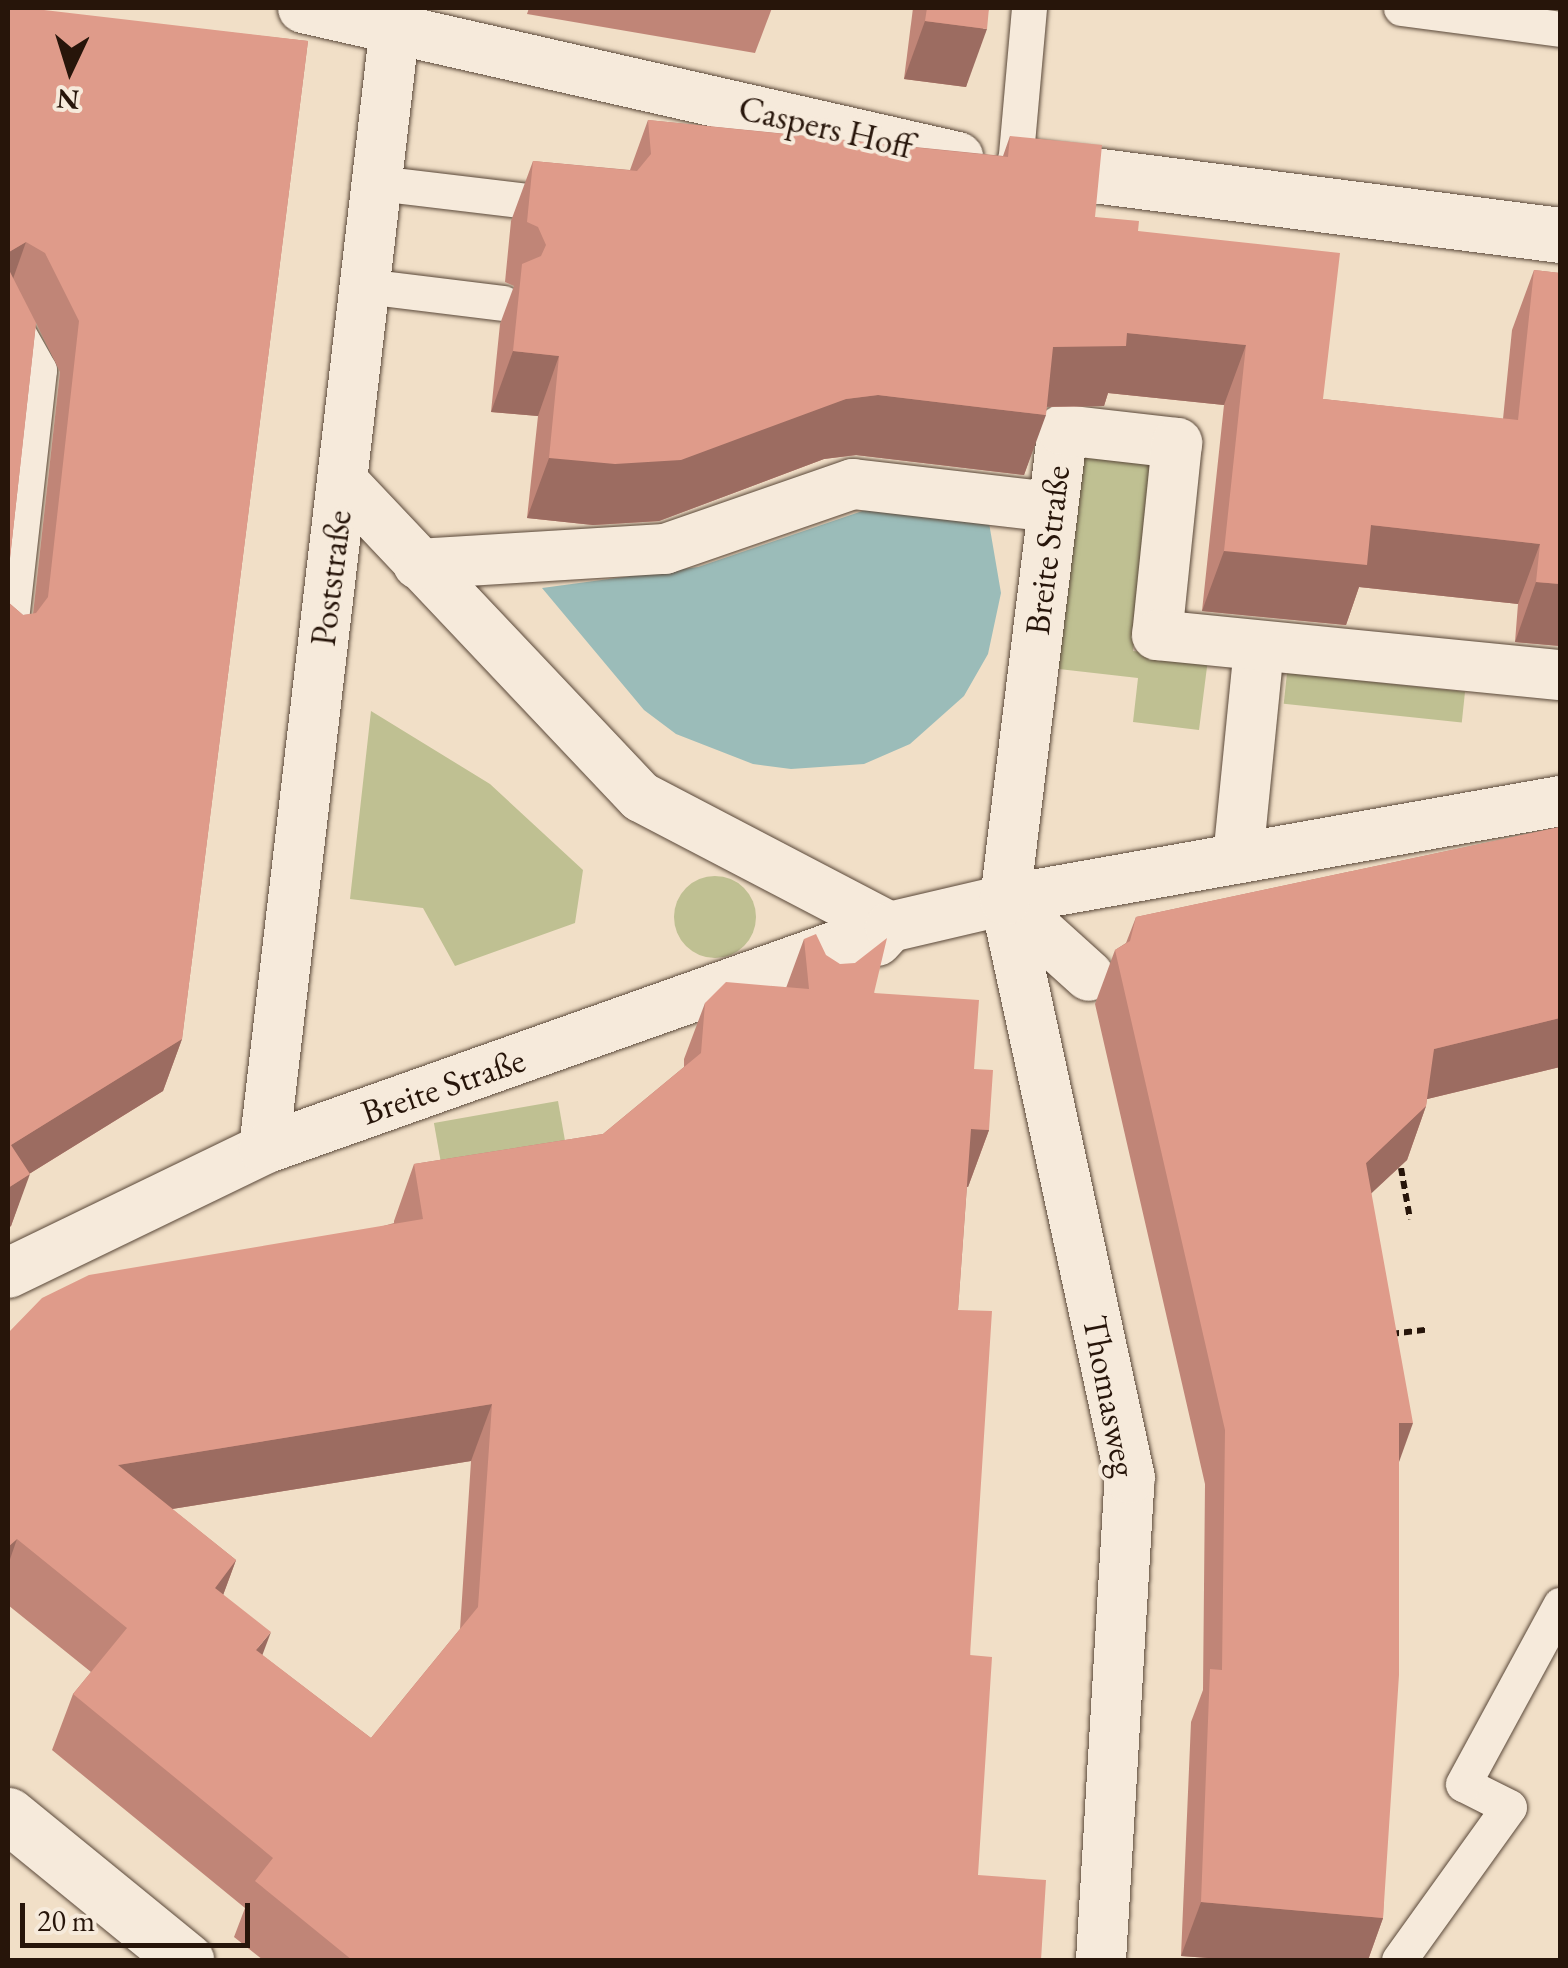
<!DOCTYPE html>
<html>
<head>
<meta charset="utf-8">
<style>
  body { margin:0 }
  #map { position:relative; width:1568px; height:1968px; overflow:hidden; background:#f1dfc7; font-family:"EB Garamond",serif }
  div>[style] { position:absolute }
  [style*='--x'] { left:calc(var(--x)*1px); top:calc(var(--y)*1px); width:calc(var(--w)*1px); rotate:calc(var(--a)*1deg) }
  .green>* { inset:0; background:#bfc092; transform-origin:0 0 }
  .round { border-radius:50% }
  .water>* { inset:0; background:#9bbcb9 }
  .path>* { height:6px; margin-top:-3px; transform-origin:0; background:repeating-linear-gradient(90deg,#27150a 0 8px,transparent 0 13px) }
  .roads { filter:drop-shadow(0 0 2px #5a4839) drop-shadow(0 0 2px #5a4839) }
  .service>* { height:35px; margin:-17.5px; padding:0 17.5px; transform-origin:17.5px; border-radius:17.5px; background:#f6eadb }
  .pedestrian>* { height:50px; margin:-25px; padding:0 25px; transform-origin:25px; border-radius:25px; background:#f6eadb }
  .minor>* { height:55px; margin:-27.5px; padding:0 27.5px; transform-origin:27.5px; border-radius:27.5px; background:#f6eadb }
  .wall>* { inset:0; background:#c08577 }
  .shaded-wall>* { inset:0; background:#9c6c61 }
  .building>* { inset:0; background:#df9b8a }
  span { translate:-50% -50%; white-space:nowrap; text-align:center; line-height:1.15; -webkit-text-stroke:8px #f6eadb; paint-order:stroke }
  .street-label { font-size:35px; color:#27150a }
  .frame { position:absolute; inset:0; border:10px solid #27150a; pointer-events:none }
  .north { position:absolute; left:20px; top:20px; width:100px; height:100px; -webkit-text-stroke:8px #f6eadb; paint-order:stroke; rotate:184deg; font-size:28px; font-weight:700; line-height:40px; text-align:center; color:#27150a }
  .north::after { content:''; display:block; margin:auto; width:35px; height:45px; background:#27150a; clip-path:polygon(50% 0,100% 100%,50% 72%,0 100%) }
  .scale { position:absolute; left:20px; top:1903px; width:230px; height:45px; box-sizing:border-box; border:5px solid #27150a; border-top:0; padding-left:12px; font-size:30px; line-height:35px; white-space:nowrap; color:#27150a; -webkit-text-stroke:8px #f6eadb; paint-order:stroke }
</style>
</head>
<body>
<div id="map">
  <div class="green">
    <div style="clip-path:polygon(1076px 450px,1156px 459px,1133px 651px,1208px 659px,1199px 730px,1133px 722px,1138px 678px,1050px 668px)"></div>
    <div style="left:1287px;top:673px;width:179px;height:31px;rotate:6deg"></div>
    <div style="clip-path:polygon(371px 711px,490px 784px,583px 870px,575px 923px,455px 966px,423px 908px,350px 899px)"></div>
    <div class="round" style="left:674px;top:876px;width:82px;height:82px"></div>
    <div style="left:558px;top:1101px;width:52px;height:126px;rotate:80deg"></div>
  </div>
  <div class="water">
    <div style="clip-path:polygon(877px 506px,988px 517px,1001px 593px,988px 654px,964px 696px,910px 744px,864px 764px,791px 769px,753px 764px,676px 734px,644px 710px,542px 588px,698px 567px)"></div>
  </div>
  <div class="path">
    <div style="--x:1401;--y:1168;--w:52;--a:80"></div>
    <div style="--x:1391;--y:1334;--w:38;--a:-7"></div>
  </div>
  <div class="roads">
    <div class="service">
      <div style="--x:1401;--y:8;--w:160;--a:7.5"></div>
      <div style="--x:1015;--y:165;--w:158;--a:-84.9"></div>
      <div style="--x:377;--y:183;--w:186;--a:6.8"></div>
      <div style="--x:365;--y:286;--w:139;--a:7"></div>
      <div style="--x:8;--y:315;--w:63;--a:60.6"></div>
      <div style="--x:39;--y:370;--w:278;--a:96.4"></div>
      <div style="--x:1399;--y:1960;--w:188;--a:-54.3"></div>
      <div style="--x:1509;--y:1807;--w:51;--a:-153.4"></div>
      <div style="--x:1463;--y:1784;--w:204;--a:-61.5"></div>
    </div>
    <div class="pedestrian">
      <div style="--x:303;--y:8;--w:672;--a:12.82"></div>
      <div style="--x:342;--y:481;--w:435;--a:46.6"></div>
      <div style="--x:641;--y:797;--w:281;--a:27.6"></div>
      <div style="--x:890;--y:927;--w:19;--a:133"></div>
      <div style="--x:418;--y:564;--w:247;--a:-3.5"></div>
      <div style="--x:665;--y:549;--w:199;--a:-19.1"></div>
      <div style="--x:853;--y:484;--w:200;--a:6.6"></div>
      <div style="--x:1238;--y:858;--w:213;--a:-84.3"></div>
      <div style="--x:1005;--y:900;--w:113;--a:42.1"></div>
      <div style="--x:264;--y:1149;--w:1149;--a:-83.35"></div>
      <div style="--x:8;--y:1273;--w:284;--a:-25.8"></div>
      <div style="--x:264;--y:1149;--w:664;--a:-19.53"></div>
      <div style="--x:890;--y:927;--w:118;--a:-13.2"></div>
      <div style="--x:1005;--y:900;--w:564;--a:-10.11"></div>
      <div style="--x:1101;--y:1960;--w:483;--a:-86.6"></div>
      <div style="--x:1130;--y:1478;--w:591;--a:-102.2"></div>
      <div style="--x:1005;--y:900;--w:474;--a:-83"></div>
      <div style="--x:1063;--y:430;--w:115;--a:6.5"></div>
      <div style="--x:1177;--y:443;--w:193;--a:95.9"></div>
      <div style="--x:1157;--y:635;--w:405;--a:5.7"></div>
    </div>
    <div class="minor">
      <div style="--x:1023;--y:166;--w:541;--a:7.32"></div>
      <div style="--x:8;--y:1815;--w:230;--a:39.2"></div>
    </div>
  </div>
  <div class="wall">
    <div style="clip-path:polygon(8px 8px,308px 41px,182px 1039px,163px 1091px,29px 1174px,11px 1226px,8px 1228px,8px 602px,23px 615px,33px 614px,60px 372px,36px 323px,8px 576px)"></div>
    <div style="clip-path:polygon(529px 8px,772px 8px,755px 53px,527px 14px)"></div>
    <div style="clip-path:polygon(913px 8px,989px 8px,966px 87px,904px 79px)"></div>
    <div style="clip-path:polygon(648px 120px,1003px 156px,1010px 136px,1095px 217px,1138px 231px,1323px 399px,1503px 419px,1512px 330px,1534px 270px,1560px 273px,1560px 646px,1515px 642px,1518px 604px,1359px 587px,1346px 625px,1202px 611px,1224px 405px,1108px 393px,1104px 406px,1047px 407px,1024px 475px,856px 455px,824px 459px,659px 521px,593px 525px,527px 518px,538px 416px,491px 412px,500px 324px,514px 286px,505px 282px,511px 221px,533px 161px,630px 170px)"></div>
    <div style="clip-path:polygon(1560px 827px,1560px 1067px,1427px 1099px,1426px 1106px,1407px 1160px,1371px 1193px,1399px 1461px,1383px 1918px,1368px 1960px,1236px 1960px,1181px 1956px,1191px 1722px,1203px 1690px,1205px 1484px,1095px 1004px,1115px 950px,1126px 943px,1136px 917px)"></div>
    <div style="clip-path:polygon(evenodd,804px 939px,974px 1069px,989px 1130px,968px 1187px,967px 1186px,958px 1310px,978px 1875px,1041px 1960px,263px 1960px,234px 1937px,245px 1908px,52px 1750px,73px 1694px,91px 1672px,8px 1605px,8px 1333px,394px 1223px,394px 1221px,414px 1164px,603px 1134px,684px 1067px,684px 1059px,705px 1003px,786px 988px,804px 939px,471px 1461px,460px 1629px,371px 1738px,262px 1655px,223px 1595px,236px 1560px,172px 1509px,471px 1461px)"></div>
  </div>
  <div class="shaded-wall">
    <div style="clip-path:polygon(925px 21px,987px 29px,966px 87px,904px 79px)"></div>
    <div style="clip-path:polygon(26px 242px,8px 293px,8px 256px,9px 252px)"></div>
    <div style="clip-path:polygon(1127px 333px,1246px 345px,1224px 405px,1108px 393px,1104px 406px,1031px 407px,1053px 347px)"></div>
    <div style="clip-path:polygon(513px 351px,559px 356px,538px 416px,491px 412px)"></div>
    <div style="clip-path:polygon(878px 395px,1046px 415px,1024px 475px,856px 455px,824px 459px,659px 521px,593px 525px,527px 518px,549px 458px,846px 399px)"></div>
    <div style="clip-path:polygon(1371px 525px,1540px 544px,1518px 604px,1359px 587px,1346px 625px,1202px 611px,1224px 551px)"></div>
    <div style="clip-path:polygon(1536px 582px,1560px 584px,1560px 646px,1515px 642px)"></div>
    <div style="clip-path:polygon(1560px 1018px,1560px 1067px,1415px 1102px,1434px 1049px)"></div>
    <div style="clip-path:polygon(182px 1039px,163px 1091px,8px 1187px,11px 1145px)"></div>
    <div style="clip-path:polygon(1426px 1106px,1407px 1160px,1346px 1217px,1366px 1163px)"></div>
    <div style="clip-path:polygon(971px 1129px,989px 1130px,968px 1187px,950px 1185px)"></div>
    <div style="clip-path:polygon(30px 1174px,11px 1226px,8px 1228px,8px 1188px)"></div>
    <div style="clip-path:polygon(492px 1404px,471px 1461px,97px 1521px,118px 1465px)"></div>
    <div style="clip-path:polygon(1399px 1423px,1413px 1423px,1394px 1476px)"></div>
    <div style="clip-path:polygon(17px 1539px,8px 1565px,8px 1547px)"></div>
    <div style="clip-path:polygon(236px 1560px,215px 1617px,215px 1588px)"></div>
    <div style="clip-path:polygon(271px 1632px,250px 1688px,256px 1650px)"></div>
    <div style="clip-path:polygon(1201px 1902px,1383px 1918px,1368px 1960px,1236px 1960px,1181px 1956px)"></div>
  </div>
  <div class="building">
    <div style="clip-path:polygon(8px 8px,27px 8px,308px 41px,182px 1039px,11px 1145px,30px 1174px,8px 1188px,8px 602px,23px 615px,36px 613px,48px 597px,79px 321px,45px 253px,26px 242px,9px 252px,8px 258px)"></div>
    <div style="clip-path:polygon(927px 8px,989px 8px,987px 29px,925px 21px)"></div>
    <div style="clip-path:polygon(648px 120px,1008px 157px,1010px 136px,1102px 145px,1095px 217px,1139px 221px,1138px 231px,1340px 253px,1323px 399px,1518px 420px,1534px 270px,1560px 273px,1560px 584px,1536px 582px,1540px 544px,1371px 525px,1367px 565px,1224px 551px,1246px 345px,1127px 333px,1126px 346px,1053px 347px,1046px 415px,878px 395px,846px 399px,681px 460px,615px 464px,549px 458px,559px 356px,513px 351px,522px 264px,541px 256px,546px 245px,538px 227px,527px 222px,533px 161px,637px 171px,651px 154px)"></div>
    <div style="clip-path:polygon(8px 268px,36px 323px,8px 576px)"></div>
    <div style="clip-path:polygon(1560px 827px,1560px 1018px,1434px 1049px,1426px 1106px,1366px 1163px,1413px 1423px,1399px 1423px,1399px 1675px,1383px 1918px,1201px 1902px,1210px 1669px,1222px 1670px,1225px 1430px,1115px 950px,1130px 941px,1136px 917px)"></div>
    <div style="clip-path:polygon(evenodd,816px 934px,826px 955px,840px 964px,855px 963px,887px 938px,874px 993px,979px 1000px,974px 1069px,993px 1070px,989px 1130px,971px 1129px,958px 1310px,992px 1311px,970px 1655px,992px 1657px,978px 1875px,1046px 1880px,1041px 1960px,352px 1960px,255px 1881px,273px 1858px,73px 1694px,127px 1628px,17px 1539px,8px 1547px,8px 1333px,42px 1298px,89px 1275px,423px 1219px,414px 1164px,603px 1134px,701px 1053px,705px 1003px,726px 982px,809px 989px,804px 939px,816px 934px,492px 1404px,478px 1607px,371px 1738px,256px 1650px,271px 1632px,215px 1588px,236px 1560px,118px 1465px,492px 1404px)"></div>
  </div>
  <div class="street-label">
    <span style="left:826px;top:127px;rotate:13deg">Caspers Hoff</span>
    <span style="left:1047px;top:550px;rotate:-83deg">Breite Straße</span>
    <span style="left:331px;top:578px;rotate:-83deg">Poststraße</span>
    <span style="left:443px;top:1086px;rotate:-19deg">Breite Straße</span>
    <span style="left:1110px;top:1396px;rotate:79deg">Thomasweg</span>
  </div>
  <div class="frame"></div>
  <div class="north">N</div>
  <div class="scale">20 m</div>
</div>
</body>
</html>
